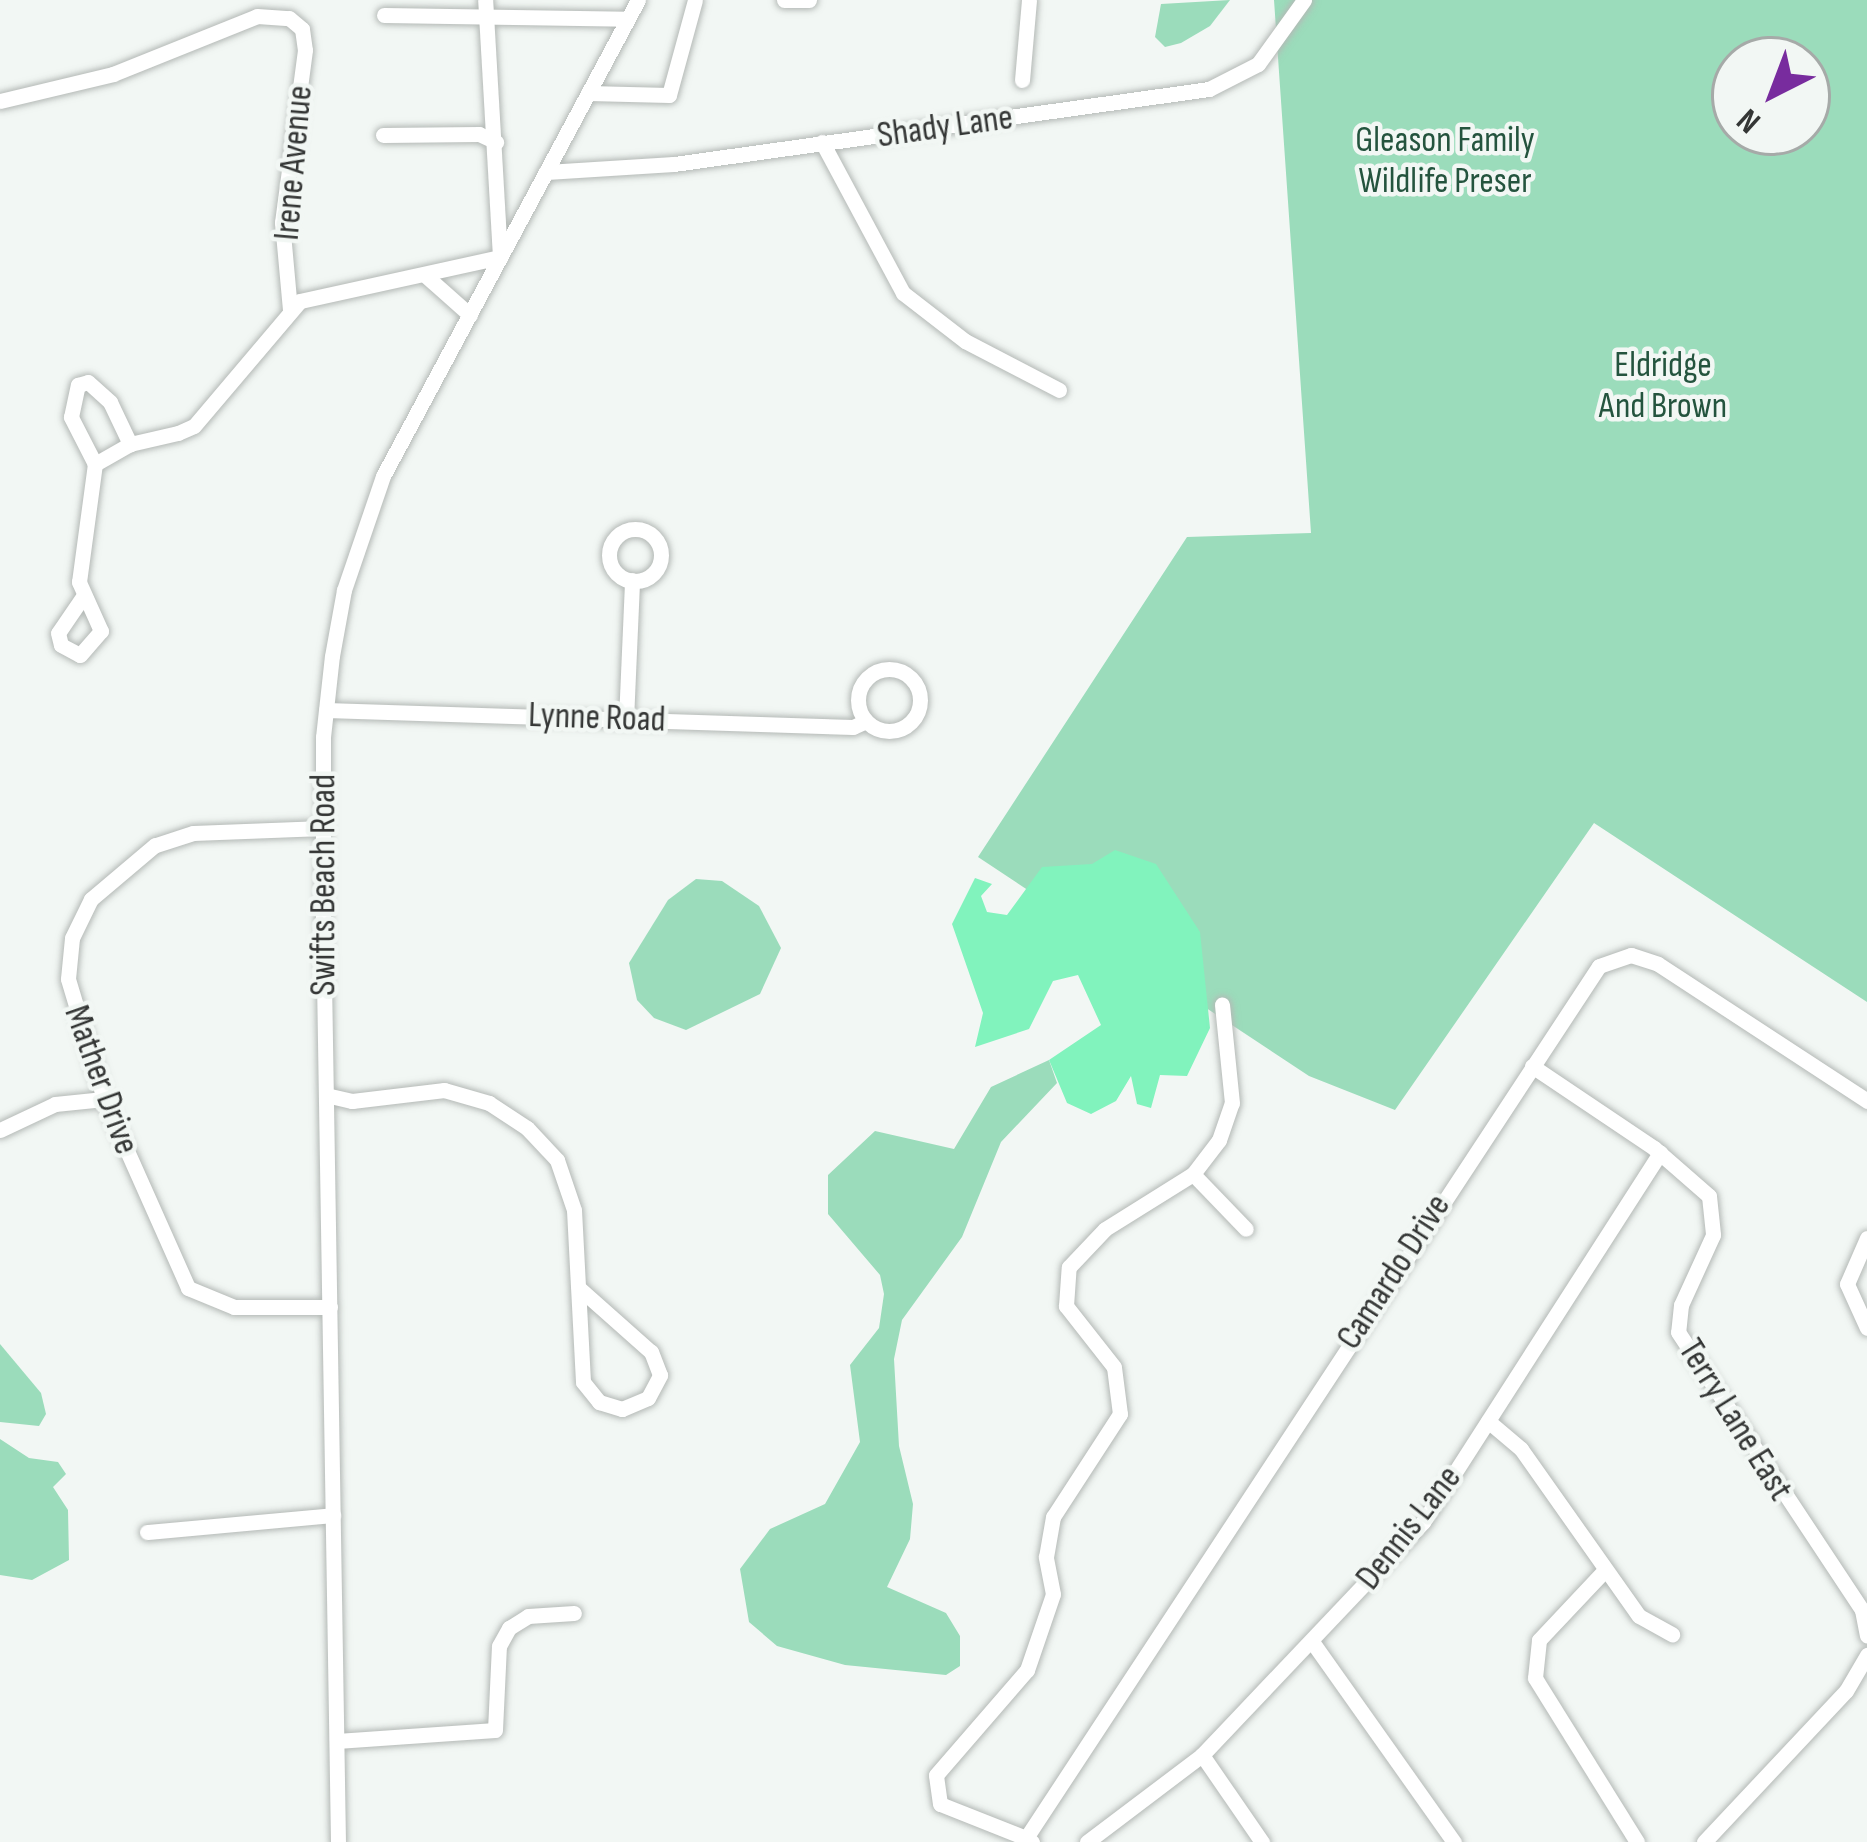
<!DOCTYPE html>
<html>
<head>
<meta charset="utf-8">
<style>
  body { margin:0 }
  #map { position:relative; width:1867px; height:1842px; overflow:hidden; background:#f2f7f4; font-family:"Sofia Sans Condensed",sans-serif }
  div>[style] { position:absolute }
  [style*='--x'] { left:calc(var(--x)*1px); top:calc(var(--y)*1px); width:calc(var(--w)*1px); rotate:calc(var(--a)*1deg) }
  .green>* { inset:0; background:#9bdcbb }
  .water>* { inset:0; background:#81f3bd }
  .roads { filter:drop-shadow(0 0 3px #b4b9b6) drop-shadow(0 0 3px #b4b9b6) }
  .minor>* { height:15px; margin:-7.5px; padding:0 7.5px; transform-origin:7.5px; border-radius:7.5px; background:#fff }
  .minor>.ring { margin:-7.5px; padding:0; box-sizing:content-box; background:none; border:15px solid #fff; border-radius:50% }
  span { translate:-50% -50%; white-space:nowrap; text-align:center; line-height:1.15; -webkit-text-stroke:9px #f2f7f4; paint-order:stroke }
  .street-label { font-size:36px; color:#343635 }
  .park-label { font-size:36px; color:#24543e }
  .north { position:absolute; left:1711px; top:36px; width:120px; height:120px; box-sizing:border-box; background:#f2f7f4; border:3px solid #a6aaa8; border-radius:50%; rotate:222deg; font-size:33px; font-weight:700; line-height:48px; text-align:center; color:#343635 }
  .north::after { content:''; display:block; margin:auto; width:42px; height:54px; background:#782c9e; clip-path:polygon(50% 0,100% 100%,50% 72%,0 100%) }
</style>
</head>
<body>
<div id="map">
  <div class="green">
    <div style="clip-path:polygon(1230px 0,1210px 26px,1181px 43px,1165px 47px,1155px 37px,1161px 4px)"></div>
    <div style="clip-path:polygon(evenodd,1274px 0,1867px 0,1867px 1002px,1594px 823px,1395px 1110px,1309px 1076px,978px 857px,1187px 537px,1311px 533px,1274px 0,1735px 60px,1807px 60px,1807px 132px,1735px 132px,1735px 60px)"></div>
    <div style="clip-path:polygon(696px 879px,722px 881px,759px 906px,781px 948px,760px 994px,686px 1030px,654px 1018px,637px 1000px,629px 963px,668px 900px)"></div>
    <div style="clip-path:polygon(1049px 1060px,1057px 1083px,1001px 1142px,962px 1237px,902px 1320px,894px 1359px,899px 1446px,913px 1504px,910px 1539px,887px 1587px,946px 1613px,960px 1636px,960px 1666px,946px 1675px,845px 1665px,777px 1646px,749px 1622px,740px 1569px,770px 1529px,825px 1504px,860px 1442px,850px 1365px,879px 1328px,884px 1294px,880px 1275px,828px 1214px,828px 1175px,875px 1131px,954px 1149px,991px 1087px)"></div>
    <div style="clip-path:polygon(0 1344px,41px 1393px,46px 1414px,39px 1426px,0 1422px)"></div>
    <div style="clip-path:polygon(0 1439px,29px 1458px,58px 1462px,66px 1474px,53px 1487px,68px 1510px,69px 1560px,32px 1580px,0 1575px)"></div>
  </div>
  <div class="water">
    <div style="clip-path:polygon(1115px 850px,1156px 864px,1200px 932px,1210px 1028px,1187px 1076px,1160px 1075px,1151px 1108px,1137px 1104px,1131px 1076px,1116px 1101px,1091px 1114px,1067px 1103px,1049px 1060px,1101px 1025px,1078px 975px,1053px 981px,1029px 1029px,975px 1047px,983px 1013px,952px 924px,975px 878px,992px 884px,981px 896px,987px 912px,1007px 915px,1042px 867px,1092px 864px)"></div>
  </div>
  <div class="roads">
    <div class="minor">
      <div style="--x:784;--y:0;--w:25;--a:0"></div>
      <div style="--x:384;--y:15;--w:243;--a:0.9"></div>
      <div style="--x:1022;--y:80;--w:80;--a:-85"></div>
      <div style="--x:588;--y:93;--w:81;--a:1.4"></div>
      <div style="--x:669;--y:95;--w:98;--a:-74.7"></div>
      <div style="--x:0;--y:101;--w:116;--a:-13.4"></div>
      <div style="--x:113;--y:74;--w:155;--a:-21.9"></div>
      <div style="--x:257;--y:16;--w:32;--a:4"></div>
      <div style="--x:289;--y:18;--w:17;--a:40"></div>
      <div style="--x:302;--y:29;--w:21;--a:82"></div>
      <div style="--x:305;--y:50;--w:174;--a:97.6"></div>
      <div style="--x:282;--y:222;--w:88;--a:84.8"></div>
      <div style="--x:383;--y:135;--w:96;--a:-0.6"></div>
      <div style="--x:479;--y:134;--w:19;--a:25"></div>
      <div style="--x:822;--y:142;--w:171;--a:61.8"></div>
      <div style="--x:903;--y:293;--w:78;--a:37.7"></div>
      <div style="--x:965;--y:341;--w:106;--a:27.5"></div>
      <div style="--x:546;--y:172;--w:128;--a:-3.6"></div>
      <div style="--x:674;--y:164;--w:540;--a:-7.98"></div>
      <div style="--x:1209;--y:89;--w:55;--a:-27"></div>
      <div style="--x:1258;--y:64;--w:79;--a:-54.3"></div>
      <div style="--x:425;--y:275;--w:60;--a:41.6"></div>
      <div style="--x:95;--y:464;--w:40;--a:-29.7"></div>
      <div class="ring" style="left:609px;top:529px;width:37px;height:37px"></div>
      <div style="--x:82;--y:598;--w:42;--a:124.4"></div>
      <div style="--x:58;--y:633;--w:12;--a:76"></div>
      <div style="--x:61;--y:645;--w:21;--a:28"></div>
      <div style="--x:80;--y:655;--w:32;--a:-49"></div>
      <div style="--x:101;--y:631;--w:54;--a:-114.2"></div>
      <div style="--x:79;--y:582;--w:119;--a:-82.3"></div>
      <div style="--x:95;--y:464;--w:53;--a:-117.1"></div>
      <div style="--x:71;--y:417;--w:33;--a:-78"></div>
      <div style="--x:78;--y:385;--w:10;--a:-17"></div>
      <div style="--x:88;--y:382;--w:30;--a:42"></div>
      <div style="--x:110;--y:402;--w:47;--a:64.5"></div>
      <div style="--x:130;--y:444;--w:49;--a:-12.9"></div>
      <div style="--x:178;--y:433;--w:17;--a:-24"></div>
      <div style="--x:194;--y:426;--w:164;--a:-49.7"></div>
      <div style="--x:300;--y:301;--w:205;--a:-12.4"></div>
      <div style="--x:500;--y:257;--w:257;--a:-93.3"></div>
      <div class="ring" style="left:858px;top:669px;width:47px;height:47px"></div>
      <div style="--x:326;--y:710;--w:527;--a:1.85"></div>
      <div style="--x:853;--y:727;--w:14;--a:-25"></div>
      <div style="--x:626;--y:720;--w:140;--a:-87.5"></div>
      <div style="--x:323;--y:828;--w:130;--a:177.8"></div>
      <div style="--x:193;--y:833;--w:40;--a:162"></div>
      <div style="--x:155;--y:845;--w:84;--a:139.8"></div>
      <div style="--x:91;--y:899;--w:43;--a:116"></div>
      <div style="--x:72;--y:938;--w:41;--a:95.6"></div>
      <div style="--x:68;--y:979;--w:125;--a:73.3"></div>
      <div style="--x:104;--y:1099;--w:207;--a:66"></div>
      <div style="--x:188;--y:1288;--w:50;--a:22.4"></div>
      <div style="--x:234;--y:1307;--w:96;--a:0"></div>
      <div style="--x:1532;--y:1066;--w:147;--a:33.9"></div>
      <div style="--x:1654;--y:1148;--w:73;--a:41.1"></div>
      <div style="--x:1709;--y:1196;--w:39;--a:84"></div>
      <div style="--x:1713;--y:1235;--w:77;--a:114.6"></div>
      <div style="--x:1681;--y:1305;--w:27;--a:96"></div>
      <div style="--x:1678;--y:1332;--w:333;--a:56.5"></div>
      <div style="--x:1862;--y:1610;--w:26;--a:79"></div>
      <div style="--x:326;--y:1095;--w:27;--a:13"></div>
      <div style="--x:352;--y:1101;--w:93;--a:-6.8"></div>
      <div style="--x:444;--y:1090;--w:47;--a:16.1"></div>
      <div style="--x:489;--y:1103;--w:45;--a:33.3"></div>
      <div style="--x:527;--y:1128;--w:44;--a:46.8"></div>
      <div style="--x:557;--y:1160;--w:53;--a:71.2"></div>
      <div style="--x:574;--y:1210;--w:172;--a:87"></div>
      <div style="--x:583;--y:1382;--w:26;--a:51"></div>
      <div style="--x:599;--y:1402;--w:24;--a:17"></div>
      <div style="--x:622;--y:1409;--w:28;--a:-23"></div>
      <div style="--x:648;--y:1398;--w:26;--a:-62"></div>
      <div style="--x:660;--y:1375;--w:25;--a:-111"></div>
      <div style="--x:651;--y:1352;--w:96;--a:-138.4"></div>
      <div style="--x:0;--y:1130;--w:61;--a:-25.3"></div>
      <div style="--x:55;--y:1104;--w:49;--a:-5.8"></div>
      <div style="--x:1193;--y:1174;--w:76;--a:46.1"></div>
      <div style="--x:1867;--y:1238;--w:50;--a:113.5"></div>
      <div style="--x:1847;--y:1284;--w:48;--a:65.6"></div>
      <div style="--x:1488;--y:1421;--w:43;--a:40.3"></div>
      <div style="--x:1521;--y:1449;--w:204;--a:54.8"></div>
      <div style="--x:1639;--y:1616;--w:38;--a:29"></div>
      <div style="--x:147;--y:1532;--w:187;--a:-5.2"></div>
      <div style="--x:1604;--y:1571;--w:95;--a:133.3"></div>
      <div style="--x:1539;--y:1640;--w:38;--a:96"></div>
      <div style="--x:1535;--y:1678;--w:193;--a:58.1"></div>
      <div style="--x:1313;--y:1643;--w:244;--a:54.7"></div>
      <div style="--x:337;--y:1741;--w:158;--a:-4"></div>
      <div style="--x:495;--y:1730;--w:84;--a:-87.3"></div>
      <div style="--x:499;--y:1646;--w:21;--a:-61"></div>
      <div style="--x:509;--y:1628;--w:22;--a:-32"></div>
      <div style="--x:528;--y:1616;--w:46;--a:-3.7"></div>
      <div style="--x:1202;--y:1755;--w:106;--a:55.4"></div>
      <div style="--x:1026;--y:1838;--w:92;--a:-158.4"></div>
      <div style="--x:940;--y:1804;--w:29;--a:-98"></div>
      <div style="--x:936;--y:1775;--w:139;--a:-49.1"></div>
      <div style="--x:1027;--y:1670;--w:80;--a:-71.1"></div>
      <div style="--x:1053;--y:1594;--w:38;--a:-101"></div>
      <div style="--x:1046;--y:1557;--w:41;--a:-80.1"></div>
      <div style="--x:1053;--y:1517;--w:123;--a:-57"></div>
      <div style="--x:1120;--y:1414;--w:47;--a:-97.3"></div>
      <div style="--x:1114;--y:1367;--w:78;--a:-128.2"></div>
      <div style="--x:1066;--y:1306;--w:39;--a:-86"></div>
      <div style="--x:1069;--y:1267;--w:52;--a:-46.5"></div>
      <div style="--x:1105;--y:1229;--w:104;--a:-32"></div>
      <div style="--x:1193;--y:1174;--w:43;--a:-52.6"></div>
      <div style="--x:1219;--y:1140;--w:39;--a:-71"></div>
      <div style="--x:1232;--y:1103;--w:99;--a:-95.8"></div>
      <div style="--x:338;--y:1842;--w:927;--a:-90.93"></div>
      <div style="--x:323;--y:915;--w:178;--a:-90"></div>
      <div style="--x:323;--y:737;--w:81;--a:-83.7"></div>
      <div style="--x:332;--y:656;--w:67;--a:-79.7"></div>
      <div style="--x:344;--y:590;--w:120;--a:-71.1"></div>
      <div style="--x:383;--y:476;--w:540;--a:-61.82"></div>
      <div style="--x:1032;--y:1842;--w:7;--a:-146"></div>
      <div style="--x:1026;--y:1838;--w:1043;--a:-56.69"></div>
      <div style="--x:1599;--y:966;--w:34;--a:-19"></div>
      <div style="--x:1631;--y:955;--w:28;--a:18"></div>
      <div style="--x:1658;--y:964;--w:250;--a:33.2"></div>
      <div style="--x:1087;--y:1842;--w:144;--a:-37.1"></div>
      <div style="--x:1202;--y:1755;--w:321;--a:-46.5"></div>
      <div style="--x:1423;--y:1522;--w:439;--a:-57.3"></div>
      <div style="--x:1704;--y:1842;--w:207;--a:-46.8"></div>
      <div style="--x:1846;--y:1691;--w:42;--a:-59.7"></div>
    </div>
  </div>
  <div class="street-label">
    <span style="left:945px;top:127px;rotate:-8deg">Shady Lane</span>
    <span style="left:294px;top:163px;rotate:-85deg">Irene Avenue</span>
    <span style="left:597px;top:718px;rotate:2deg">Lynne Road</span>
    <span style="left:324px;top:885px;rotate:-90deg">Swifts Beach Road</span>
    <span style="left:101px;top:1080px;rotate:70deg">Mather Drive</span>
    <span style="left:1394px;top:1272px;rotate:-57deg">Camardo Drive</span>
    <span style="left:1735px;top:1420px;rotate:58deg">Terry Lane East</span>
    <span style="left:1409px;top:1528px;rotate:-52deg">Dennis Lane</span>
  </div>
  <div class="park-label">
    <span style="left:1445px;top:161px">Gleason Family<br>Wildlife Preser</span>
    <span style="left:1663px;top:386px">Eldridge<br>And Brown</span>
  </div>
  <div class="north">N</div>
</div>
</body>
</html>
